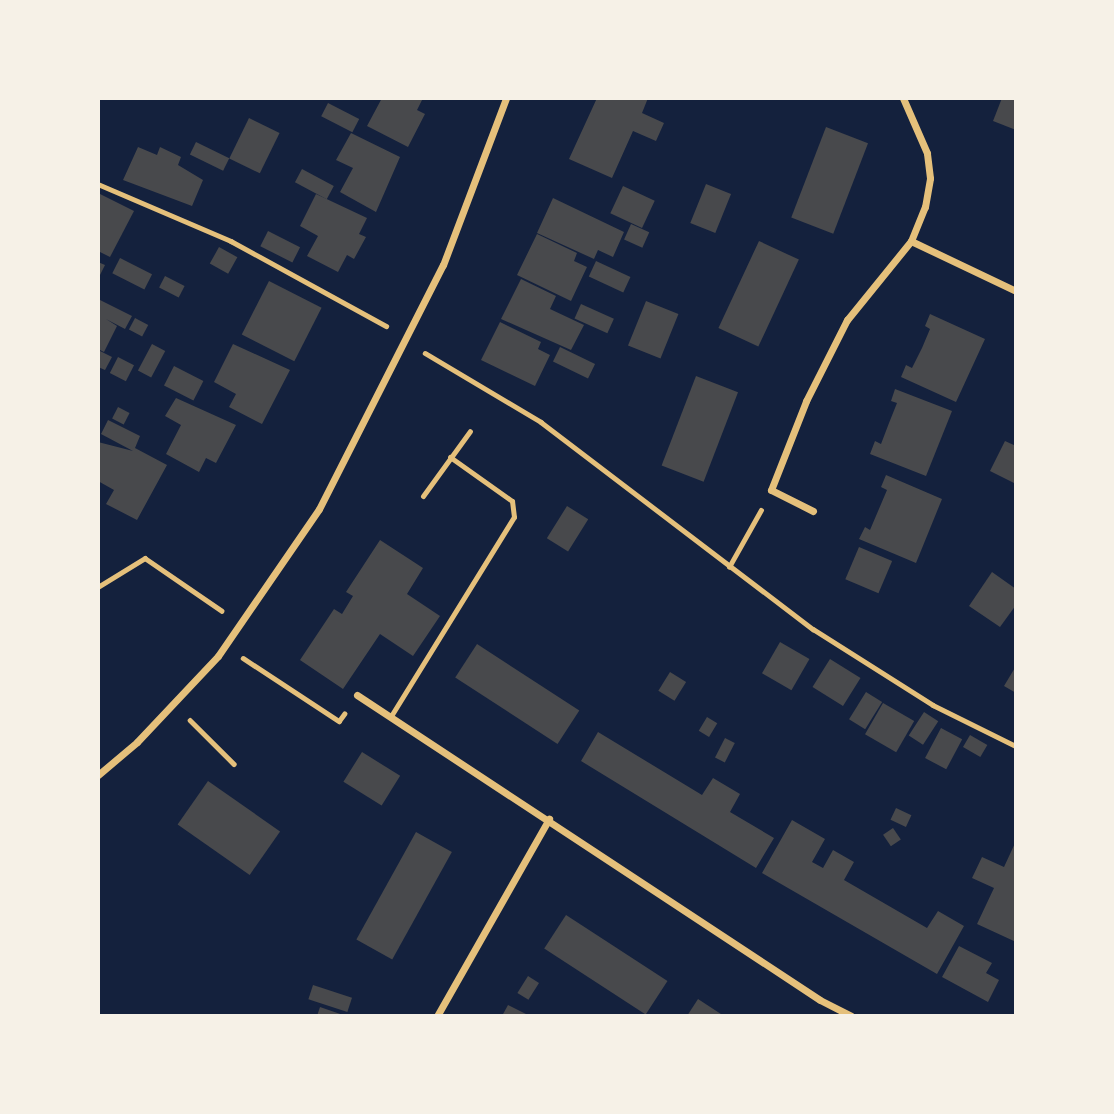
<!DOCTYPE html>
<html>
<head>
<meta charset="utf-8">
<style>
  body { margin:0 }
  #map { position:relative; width:1114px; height:1114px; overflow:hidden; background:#14213d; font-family:"Roboto Serif",serif }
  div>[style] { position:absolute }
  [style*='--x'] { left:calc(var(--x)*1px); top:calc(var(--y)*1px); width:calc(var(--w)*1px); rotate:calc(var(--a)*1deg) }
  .building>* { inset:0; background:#48494c; transform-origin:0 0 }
  .path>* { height:4.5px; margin:-2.25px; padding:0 2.25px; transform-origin:2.25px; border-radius:2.25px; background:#e5c07b }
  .service>* { height:5px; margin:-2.5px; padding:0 2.5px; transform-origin:2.5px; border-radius:2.5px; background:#e5c07b }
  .minor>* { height:7px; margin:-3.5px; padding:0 3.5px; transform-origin:3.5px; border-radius:3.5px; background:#e5c07b }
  span { translate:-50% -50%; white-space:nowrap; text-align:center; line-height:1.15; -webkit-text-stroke:5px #f6f1e7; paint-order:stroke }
  .frame { position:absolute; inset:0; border:100px solid #f6f1e7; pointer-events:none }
</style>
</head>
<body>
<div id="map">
  <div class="building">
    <div style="clip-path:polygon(382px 98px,423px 98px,417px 110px,425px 114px,408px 147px,367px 126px)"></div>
    <div style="clip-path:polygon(597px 98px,648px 98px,642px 113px,664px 123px,656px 141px,633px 131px,612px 178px,569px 159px)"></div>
    <div style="clip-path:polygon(1002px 98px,1016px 98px,1016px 130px,993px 121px)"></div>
    <div style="left:328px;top:103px;width:35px;height:15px;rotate:27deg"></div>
    <div style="left:249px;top:118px;width:34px;height:45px;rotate:26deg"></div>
    <div style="left:826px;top:127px;width:45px;height:97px;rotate:21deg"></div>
    <div style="clip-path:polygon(351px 133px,400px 157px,376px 212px,340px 192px,353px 168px,336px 160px)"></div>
    <div style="left:196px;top:142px;width:37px;height:14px;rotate:26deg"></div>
    <div style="clip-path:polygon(138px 147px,157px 155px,160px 147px,181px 157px,178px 165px,203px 180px,192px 206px,123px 180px)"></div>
    <div style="left:302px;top:169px;width:36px;height:15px;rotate:28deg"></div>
    <div style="left:706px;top:184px;width:27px;height:42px;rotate:22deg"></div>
    <div style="left:623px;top:186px;width:35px;height:30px;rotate:25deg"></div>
    <div style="clip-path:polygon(98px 193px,134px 211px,110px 257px,98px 251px)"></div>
    <div style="clip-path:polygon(316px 194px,367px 218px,359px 234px,366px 237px,354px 259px,347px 255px,338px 272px,307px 256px,318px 236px,300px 226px)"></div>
    <div style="clip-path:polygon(553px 198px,624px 232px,613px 257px,598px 250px,594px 259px,537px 233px)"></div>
    <div style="left:631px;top:224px;width:20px;height:17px;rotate:24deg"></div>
    <div style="left:268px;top:231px;width:36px;height:17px;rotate:27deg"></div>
    <div style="clip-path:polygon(537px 234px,577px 253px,574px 261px,587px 267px,571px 301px,517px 275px)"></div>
    <div style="left:759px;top:241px;width:44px;height:96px;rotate:25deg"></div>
    <div style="left:219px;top:247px;width:21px;height:19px;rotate:29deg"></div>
    <div style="left:120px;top:258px;width:36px;height:17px;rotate:27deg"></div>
    <div style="left:596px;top:261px;width:38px;height:17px;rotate:25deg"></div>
    <div style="clip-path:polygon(98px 262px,105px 265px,98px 279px)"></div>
    <div style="left:165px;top:276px;width:22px;height:13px;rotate:27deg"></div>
    <div style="clip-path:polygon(521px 279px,556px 296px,550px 309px,584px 325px,571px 350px,501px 319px)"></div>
    <div style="left:269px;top:281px;width:59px;height:60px;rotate:27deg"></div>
    <div style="clip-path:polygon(98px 299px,132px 316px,125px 329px,106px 319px,117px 326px,104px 352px,98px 349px)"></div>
    <div style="left:646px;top:301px;width:35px;height:48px;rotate:22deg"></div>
    <div style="left:581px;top:304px;width:36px;height:16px;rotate:24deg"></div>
    <div style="clip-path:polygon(930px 314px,985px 339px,956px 402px,901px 377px,906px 365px,912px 368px,922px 348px,930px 329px,925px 326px)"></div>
    <div style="left:135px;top:318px;width:15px;height:13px;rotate:28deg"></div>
    <div style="clip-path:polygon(500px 322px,541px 342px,538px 349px,550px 355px,535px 386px,481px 360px)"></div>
    <div style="left:152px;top:344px;width:15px;height:30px;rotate:28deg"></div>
    <div style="clip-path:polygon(233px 344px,290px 370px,262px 424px,229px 407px,236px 394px,214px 382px)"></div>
    <div style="left:560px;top:347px;width:39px;height:16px;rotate:26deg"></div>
    <div style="clip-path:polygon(98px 350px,112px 357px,105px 370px,98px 367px)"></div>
    <div style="left:118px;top:357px;width:18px;height:18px;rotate:27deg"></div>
    <div style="left:174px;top:366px;width:33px;height:22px;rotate:27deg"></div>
    <div style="left:696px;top:376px;width:45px;height:96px;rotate:21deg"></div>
    <div style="clip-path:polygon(895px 389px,952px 411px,926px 476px,870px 454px,875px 441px,881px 444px,889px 423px,897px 403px,891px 401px)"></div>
    <div style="clip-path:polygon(176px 398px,236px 425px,216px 463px,206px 458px,199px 472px,166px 454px,181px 425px,165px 416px)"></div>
    <div style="left:118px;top:407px;width:13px;height:13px;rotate:27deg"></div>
    <div style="clip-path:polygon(108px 420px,140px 436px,135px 448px,167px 465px,137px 520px,106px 504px,114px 490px,98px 481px,98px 442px,133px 451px,101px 434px)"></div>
    <div style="clip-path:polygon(1005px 441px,1016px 446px,1016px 484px,990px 471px)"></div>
    <div style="clip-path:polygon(886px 475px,942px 499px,916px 563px,859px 539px,865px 527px,870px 530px,887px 490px,881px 487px)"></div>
    <div style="left:567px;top:506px;width:25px;height:38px;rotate:32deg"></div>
    <div style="clip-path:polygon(380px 540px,423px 568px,407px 594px,440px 616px,413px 656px,380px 634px,343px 689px,300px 660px,334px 609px,342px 614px,353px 596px,346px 592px)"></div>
    <div style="left:859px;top:547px;width:36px;height:35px;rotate:23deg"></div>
    <div style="clip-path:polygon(992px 572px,1016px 589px,1016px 605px,1000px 627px,969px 606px)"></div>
    <div style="left:780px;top:642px;width:34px;height:36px;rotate:30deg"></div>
    <div style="left:477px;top:644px;width:122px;height:40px;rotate:33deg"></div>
    <div style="left:830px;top:659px;width:36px;height:33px;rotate:32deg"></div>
    <div style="clip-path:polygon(1016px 666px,1016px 693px,1004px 686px)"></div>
    <div style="left:670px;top:672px;width:19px;height:22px;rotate:32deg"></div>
    <div style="left:866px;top:692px;width:19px;height:32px;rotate:32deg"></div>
    <div style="left:883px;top:703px;width:36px;height:36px;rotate:30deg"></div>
    <div style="left:924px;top:712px;width:17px;height:28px;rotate:33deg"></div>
    <div style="left:707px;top:717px;width:12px;height:16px;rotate:31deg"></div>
    <div style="left:941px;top:728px;width:24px;height:34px;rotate:28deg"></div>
    <div style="clip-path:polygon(598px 732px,702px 795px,713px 778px,740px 794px,730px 812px,774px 838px,756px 868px,581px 761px)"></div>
    <div style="left:970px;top:735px;width:20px;height:14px;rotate:30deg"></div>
    <div style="left:725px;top:738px;width:11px;height:22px;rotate:27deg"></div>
    <div style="left:362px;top:752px;width:45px;height:35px;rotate:32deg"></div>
    <div style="left:208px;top:781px;width:88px;height:53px;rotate:35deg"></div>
    <div style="left:896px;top:808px;width:17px;height:13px;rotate:25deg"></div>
    <div style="clip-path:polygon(792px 820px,825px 839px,812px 862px,823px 868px,833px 850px,854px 862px,844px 880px,927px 928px,938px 911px,964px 926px,937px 974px,762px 873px)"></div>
    <div style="left:893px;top:828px;width:14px;height:12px;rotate:56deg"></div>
    <div style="left:416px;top:832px;width:41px;height:123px;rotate:29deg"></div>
    <div style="clip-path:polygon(1016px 841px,1016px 942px,977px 924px,994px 888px,972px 878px,982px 857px,1004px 867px)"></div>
    <div style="left:566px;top:915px;width:121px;height:40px;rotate:33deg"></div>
    <div style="clip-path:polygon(959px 946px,992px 963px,986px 973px,999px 980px,988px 1002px,942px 977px)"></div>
    <div style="left:528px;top:976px;width:13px;height:20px;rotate:32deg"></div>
    <div style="left:313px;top:985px;width:41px;height:15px;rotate:18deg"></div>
    <div style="clip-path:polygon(698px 999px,724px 1016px,687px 1016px)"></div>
    <div style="clip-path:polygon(508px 1005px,530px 1016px,502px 1016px)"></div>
    <div style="clip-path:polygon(320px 1007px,346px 1016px,317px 1016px)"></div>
  </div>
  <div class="path">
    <div style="--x:98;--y:184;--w:145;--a:23.2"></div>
    <div style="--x:231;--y:241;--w:177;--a:28.7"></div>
    <div style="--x:425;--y:353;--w:135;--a:30.7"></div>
    <div style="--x:541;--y:422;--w:342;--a:37.3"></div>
    <div style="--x:813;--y:629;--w:142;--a:32.3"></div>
    <div style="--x:933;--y:705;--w:93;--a:26.3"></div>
    <div style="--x:729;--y:567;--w:65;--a:-60.7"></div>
    <div style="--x:98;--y:587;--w:55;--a:-31.7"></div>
    <div style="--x:145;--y:558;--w:93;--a:34.5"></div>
    <div style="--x:243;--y:658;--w:115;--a:33.3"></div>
    <div style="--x:339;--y:721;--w:9;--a:-54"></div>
    <div style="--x:190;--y:720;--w:62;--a:45"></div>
  </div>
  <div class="service">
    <div style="--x:423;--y:496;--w:80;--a:-54.1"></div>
    <div style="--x:391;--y:716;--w:234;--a:-58.3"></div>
    <div style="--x:514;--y:517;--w:16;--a:-97"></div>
    <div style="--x:512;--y:501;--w:76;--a:-144.6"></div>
  </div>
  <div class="minor">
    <div style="--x:911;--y:241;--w:116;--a:25.5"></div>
    <div style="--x:813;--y:511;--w:47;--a:-153.4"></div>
    <div style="--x:771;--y:490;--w:96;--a:-68.5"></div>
    <div style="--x:806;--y:401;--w:91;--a:-63.2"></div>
    <div style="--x:847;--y:320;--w:102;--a:-51"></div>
    <div style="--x:911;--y:241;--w:37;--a:-68"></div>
    <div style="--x:925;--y:207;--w:29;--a:-80"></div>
    <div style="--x:930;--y:178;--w:25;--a:-97"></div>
    <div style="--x:927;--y:153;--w:60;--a:-113.6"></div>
    <div style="--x:357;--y:695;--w:554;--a:33.37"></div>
    <div style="--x:820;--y:1000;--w:35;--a:27"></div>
    <div style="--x:98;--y:775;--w:51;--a:-40.2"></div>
    <div style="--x:137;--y:742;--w:118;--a:-46.7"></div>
    <div style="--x:218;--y:656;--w:178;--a:-55.5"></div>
    <div style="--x:319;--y:509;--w:274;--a:-63.1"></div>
    <div style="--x:443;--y:265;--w:178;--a:-69.3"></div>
    <div style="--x:437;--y:1016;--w:227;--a:-60.4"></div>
  </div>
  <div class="frame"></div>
</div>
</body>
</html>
